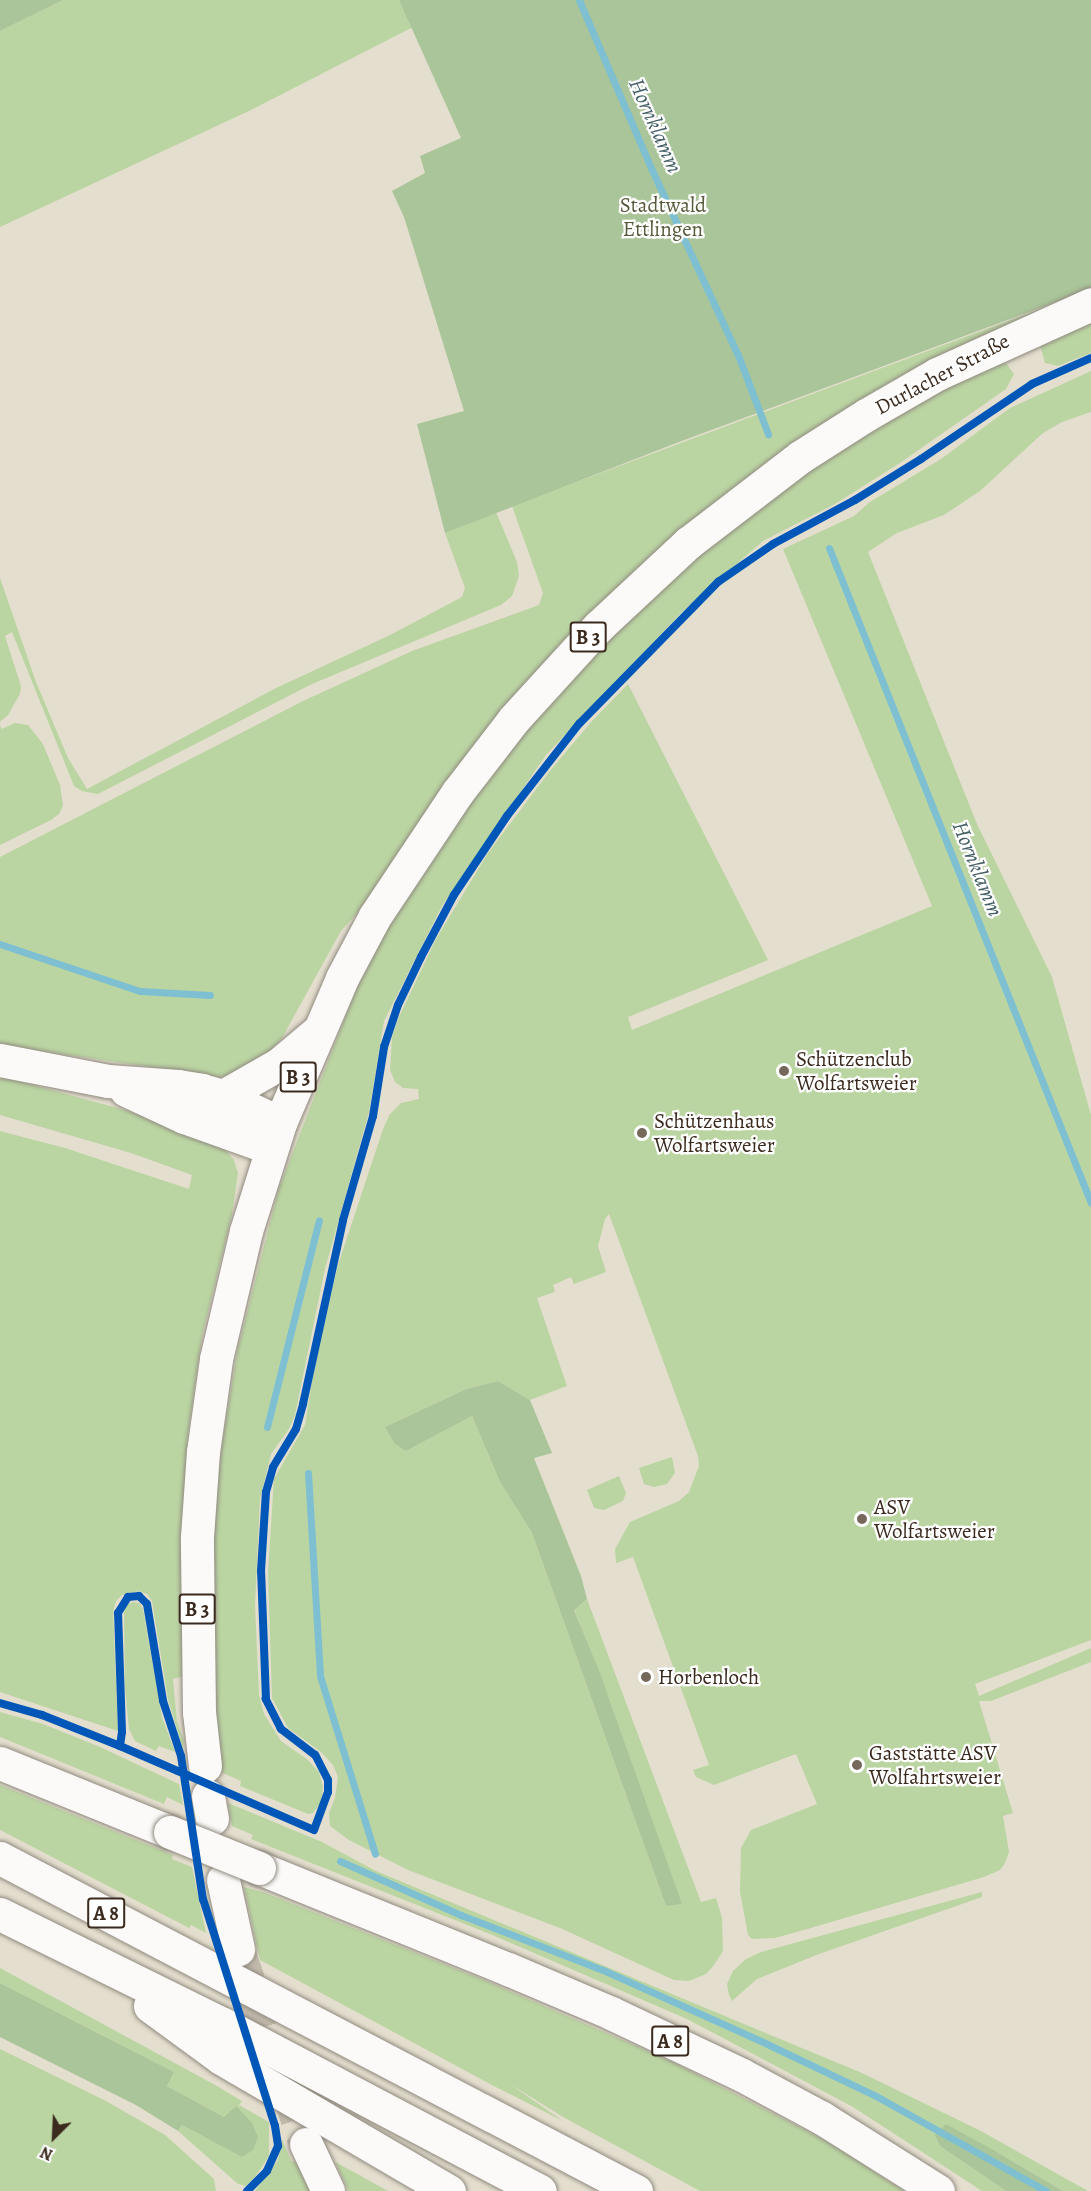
<!DOCTYPE html>
<html>
<head>
<meta charset="utf-8">
<style>
  body { margin:0 }
  #map { position:relative; width:1091px; height:2191px; overflow:hidden; background:#e4dece; font-family:Alegreya,serif }
  div>[style] { position:absolute }
  [style*='--x'] { left:calc(var(--x)*1px); top:calc(var(--y)*1px); width:calc(var(--w)*1px); rotate:calc(var(--a)*1deg) }
  .green>* { inset:0; background:#bbd5a2 }
  .forest>* { inset:0; background:#aac599 }
  .stream>* { height:7px; margin:-3.5px; padding:0 3.5px; transform-origin:3.5px; border-radius:3.5px; background:#7ec0d1 }
  .primary-tunnel>* { height:33px; margin-top:-16.5px; transform-origin:0; background:repeating-linear-gradient(90deg,#c2baab 0 33px,transparent 0 49px) }
  .roads { filter:drop-shadow(0 0 2px #908a80) drop-shadow(0 0 2px #908a80) }
  .secondary>* { height:33px; margin:-16.5px; padding:0 16.5px; transform-origin:16.5px; border-radius:16.5px; background:#fbfaf8 }
  .primary>* { height:33px; margin:-16.5px; padding:0 16.5px; transform-origin:16.5px; border-radius:16.5px; background:#fbfaf8 }
  .highway>* { height:33px; margin:-16.5px; padding:0 16.5px; transform-origin:16.5px; border-radius:16.5px; background:#fbfaf8 }
  .bridges { filter:drop-shadow(0 0 2px #908a80) drop-shadow(0 0 2px #908a80) }
  .highway-bridge>* { height:33px; margin:-16.5px; padding:0 16.5px; transform-origin:16.5px; border-radius:16.5px; background:#fbfaf8 }
  .cycleway>* { height:8px; margin:-4px; padding:0 4px; transform-origin:4px; border-radius:4px; background:#0057b8 }
  .dots>* { width:16px; height:16px; translate:-50% -50%; box-sizing:border-box; border:3px solid #fff; border-radius:50% }
  span { translate:-50% -50%; white-space:nowrap; text-align:center; line-height:1.15; -webkit-text-stroke:4.5px #fff; paint-order:stroke }
  .shield-label span { padding:2px 4px; background:#fff; border:2px solid; border-radius:4px; -webkit-text-stroke-width:0 }
  .shield-label { font-size:20px; color:#3b2a1e; font-weight:700 }
  .park-label { font-size:21px; color:#585b3b }
  .street-label { font-size:21px; color:#3b2a1e }
  .poi-label { font-size:21px; color:#3b2a1e }
  .left { translate:0 -50%; text-align:left }
  .water-label { font-size:22px; color:#456166; font-style:italic }
  .north { position:absolute; left:24px; top:2107px; width:60px; height:60px; -webkit-text-stroke:4px #fff; paint-order:stroke; rotate:204deg; font-size:16px; font-weight:700; line-height:24px; text-align:center; color:#3b2a1e }
  .north::after { content:''; display:block; margin:auto; width:21px; height:27px; background:#3b2a1e; clip-path:polygon(50% 0,100% 100%,50% 72%,0 100%) }
</style>
</head>
<body>
<div id="map">
  <div class="green">
    <div style="clip-path:polygon(63px 0,399px 0,413px 27px,251px 110px,0 227px,0 31px)"></div>
    <div style="clip-path:polygon(1059px 302px,749px 477px,341px 931px,282px 1038px,267px 1055px,231px 1075px,219px 1077px,0 1045px,0 857px,303px 701px,412px 651px,539px 605px,543px 593px,512px 506px)"></div>
    <div style="clip-path:polygon(1091px 317px,1091px 353px,1058px 366px,1045px 363px,1040px 345px)"></div>
    <div style="clip-path:polygon(997px 360px,1006px 363px,1014px 374px,1006px 389px,900px 463px,835px 504px,763px 541px,681px 613px,546px 755px,442px 906px,384px 1021px,369px 1112px,325px 1269px,295px 1415px,289px 1429px,271px 1454px,260px 1499px,255px 1606px,259px 1695px,264px 1714px,281px 1741px,308px 1760px,319px 1772px,323px 1787px,321px 1803px,313px 1813px,308px 1814px,240px 1786px,241px 1781px,218px 1771px,209px 1618px,214px 1524px,222px 1443px,238px 1348px,279px 1188px,355px 992px,390px 923px,414px 878px,528px 720px,662px 585px,762px 500px,876px 424px)"></div>
    <div style="clip-path:polygon(1091px 371px,1091px 412px,1062px 422px,1043px 433px,980px 491px,944px 515px,897px 533px,868px 552px,977px 824px,1052px 977px,1091px 1115px,1091px 1640px,975px 1684px,979px 1696px,1091px 1648px,1091px 1662px,991px 1701px,979px 1701px,1013px 1813px,1003px 1816px,1009px 1852px,1005px 1863px,1000px 1870px,984px 1877px,804px 1930px,775px 1938px,752px 1939px,748px 1935px,740px 1892px,741px 1848px,751px 1830px,817px 1804px,796px 1754px,714px 1785px,696px 1777px,693px 1770px,709px 1765px,633px 1557px,616px 1563px,615px 1549px,630px 1522px,679px 1501px,689px 1492px,699px 1466px,698px 1456px,609px 1214px,605px 1219px,598px 1246px,606px 1272px,574px 1284px,571px 1277px,553px 1285px,555px 1292px,537px 1298px,567px 1386px,530px 1400px,498px 1381px,466px 1389px,385px 1427px,406px 1451px,472px 1416px,500px 1482px,532px 1533px,666px 1906px,681px 1904px,610px 1701px,574px 1609px,587px 1599px,701px 1902px,716px 1898px,722px 1918px,723px 1951px,714px 1965px,706px 1974px,689px 1981px,674px 1980px,560px 1928px,408px 1870px,349px 1840px,330px 1826px,329px 1813px,335px 1798px,338px 1777px,333px 1765px,321px 1752px,288px 1728px,272px 1698px,268px 1572px,274px 1479px,305px 1425px,315px 1363px,338px 1265px,383px 1129px,390px 1114px,401px 1103px,419px 1099px,418px 1089px,403px 1088px,395px 1082px,390px 1070px,392px 1038px,398px 1019px,436px 939px,488px 853px,549px 772px,592px 721px,628px 684px,768px 960px,628px 1017px,632px 1030px,932px 906px,783px 549px,854px 516px,870px 502px,941px 459px,1010px 408px)"></div>
    <div style="clip-path:polygon(496px 512px,517px 562px,519px 576px,512px 596px,501px 605px,312px 684px,98px 794px,82px 791px,74px 786px,12px 632px,5px 636px,21px 686px,20px 694px,8px 715px,0 722px,0 578px,36px 682px,68px 758px,87px 789px,274px 689px,390px 635px,462px 597px,465px 588px,445px 533px)"></div>
    <div style="clip-path:polygon(15px 723px,28px 725px,43px 744px,60px 785px,63px 806px,59px 814px,51px 820px,0 845px,0 726px,2px 729px)"></div>
    <div style="clip-path:polygon(0 1076px,121px 1109px,180px 1128px,221px 1145px,234px 1160px,238px 1173px,232px 1214px,202px 1336px,188px 1434px,184px 1497px,184px 1676px,173px 1679px,177px 1721px,184px 1741px,183px 1749px,168px 1699px,152px 1601px,147px 1594px,139px 1591px,122px 1595px,116px 1601px,113px 1612px,118px 1731px,0 1692px,0 1131px,65px 1148px,189px 1189px,192px 1175px,131px 1153px,0 1115px)"></div>
    <div style="clip-path:polygon(672px 1457px,675px 1473px,667px 1484px,654px 1487px,644px 1484px,639px 1468px)"></div>
    <div style="clip-path:polygon(619px 1476px,626px 1493px,623px 1501px,604px 1510px,594px 1508px,587px 1490px)"></div>
    <div style="clip-path:polygon(133px 1602px,139px 1603px,143px 1609px,162px 1717px,175px 1752px,159px 1746px,156px 1751px,135px 1741px,129px 1729px,125px 1689px,124px 1612px,125px 1605px)"></div>
    <div style="clip-path:polygon(0 1712px,43px 1724px,100px 1747px,179px 1784px,183px 1805px,167px 1797px,164px 1804px,0 1737px)"></div>
    <div style="clip-path:polygon(0 1785px,173px 1855px,172px 1859px,192px 1867px,206px 1933px,191px 1925px,189px 1928px,0 1830px)"></div>
    <div style="clip-path:polygon(228px 1803px,322px 1842px,376px 1871px,862px 2073px,981px 2131px,1088px 2191px,1063px 2191px,997px 2152px,940px 2146px,1006px 2191px,982px 2191px,853px 2107px,687px 2019px,490px 1934px,251px 1839px,253px 1835px,232px 1826px)"></div>
    <div style="clip-path:polygon(244px 1887px,263px 1892px,491px 1983px,675px 2063px,832px 2144px,904px 2191px,700px 2191px,563px 2117px,510px 2084px,563px 2121px,490px 2084px,260px 1960px)"></div>
    <div style="clip-path:polygon(982px 1892px,982px 1897px,819px 1954px,757px 1979px,732px 2001px,729px 1995px,727px 1984px,733px 1971px,746px 1959px,761px 1952px)"></div>
    <div style="clip-path:polygon(0 1968px,217px 2086px,242px 2101px,239px 2105px,269px 2122px,269px 2156px,255px 2177px,246px 2186px,238px 2184px,178px 2131px,182px 2125px,224px 2147px,236px 2106px,224px 2117px,167px 2086px,174px 2072px,0 1983px)"></div>
    <div style="clip-path:polygon(0 2049px,106px 2101px,165px 2135px,214px 2179px,216px 2191px,0 2191px)"></div>
    <div style="clip-path:polygon(282px 2139px,291px 2161px,298px 2162px,311px 2191px,255px 2191px,278px 2160px)"></div>
    <div style="clip-path:polygon(335px 2162px,350px 2170px,388px 2191px,349px 2191px)"></div>
  </div>
  <div class="forest">
    <div style="clip-path:polygon(0 0,63px 0,0 31px)"></div>
    <div style="clip-path:polygon(399px 0,1091px 0,1091px 289px,679px 442px,445px 533px,417px 424px,464px 411px,404px 217px,392px 191px,425px 173px,420px 156px,461px 138px)"></div>
    <div style="clip-path:polygon(498px 1381px,530px 1400px,552px 1453px,534px 1458px,581px 1576px,587px 1599px,574px 1610px,600px 1673px,682px 1904px,666px 1906px,532px 1533px,500px 1482px,472px 1416px,406px 1451px,395px 1444px,385px 1427px,466px 1389px)"></div>
    <div style="clip-path:polygon(0 1983px,174px 2072px,167px 2086px,224px 2117px,236px 2106px,252px 2123px,258px 2137px,253px 2150px,242px 2157px,182px 2125px,178px 2131px,136px 2105px,0 2037px)"></div>
    <div style="clip-path:polygon(946px 2124px,997px 2152px,1063px 2191px,1006px 2191px,940px 2146px,935px 2135px)"></div>
  </div>
  <div class="stream">
    <div style="--x:579;--y:0;--w:183;--a:66.8"></div>
    <div style="--x:651;--y:168;--w:206;--a:65.1"></div>
    <div style="--x:738;--y:355;--w:85;--a:69.2"></div>
    <div style="--x:829;--y:548;--w:705;--a:68.2"></div>
    <div style="--x:0;--y:944;--w:148;--a:18.6"></div>
    <div style="--x:140;--y:991;--w:70;--a:3.3"></div>
    <div style="--x:267;--y:1427;--w:213;--a:-75.9"></div>
    <div style="--x:308;--y:1473;--w:203;--a:86.6"></div>
    <div style="--x:320;--y:1676;--w:186;--a:72.8"></div>
    <div style="--x:340;--y:1861;--w:133;--a:24.1"></div>
    <div style="--x:461;--y:1915;--w:152;--a:21.2"></div>
    <div style="--x:603;--y:1970;--w:175;--a:24.2"></div>
    <div style="--x:763;--y:2042;--w:125;--a:25.5"></div>
    <div style="--x:876;--y:2096;--w:195;--a:29.2"></div>
  </div>
  <div class="primary-tunnel">
    <div style="--x:238;--y:1949;--w:207;--a:70.8"></div>
  </div>
  <div class="roads">
    <div class="secondary">
      <div style="--x:0;--y:1060;--w:110;--a:11"></div>
      <div style="--x:108;--y:1081;--w:70;--a:4.1"></div>
      <div style="--x:178;--y:1086;--w:24;--a:9"></div>
      <div style="--x:202;--y:1090;--w:22;--a:16"></div>
      <div style="--x:223;--y:1096;--w:63;--a:25.3"></div>
      <div style="--x:126;--y:1090;--w:64;--a:25"></div>
      <div style="--x:184;--y:1117;--w:92;--a:19.6"></div>
      <div style="--x:223;--y:1096;--w:64;--a:-29.7"></div>
      <div style="--x:279;--y:1064;--w:50;--a:-40.1"></div>
    </div>
    <div class="primary">
      <div style="--x:205;--y:1766;--w:54;--a:-96.3"></div>
      <div style="--x:199;--y:1712;--w:175;--a:-90.7"></div>
      <div style="--x:197;--y:1537;--w:85;--a:-86"></div>
      <div style="--x:203;--y:1452;--w:94;--a:-82"></div>
      <div style="--x:216;--y:1359;--w:131;--a:-76.8"></div>
      <div style="--x:246;--y:1231;--w:113;--a:-72.5"></div>
      <div style="--x:280;--y:1123;--w:158;--a:-66.8"></div>
      <div style="--x:342;--y:978;--w:70;--a:-62"></div>
      <div style="--x:375;--y:916;--w:148;--a:-56.3"></div>
      <div style="--x:457;--y:793;--w:93;--a:-52.4"></div>
      <div style="--x:514;--y:719;--w:126;--a:-47.6"></div>
      <div style="--x:599;--y:626;--w:122;--a:-43"></div>
      <div style="--x:688;--y:543;--w:141;--a:-37.5"></div>
      <div style="--x:800;--y:457;--w:78;--a:-32.5"></div>
      <div style="--x:866;--y:415;--w:82;--a:-30"></div>
      <div style="--x:937;--y:374;--w:169;--a:-24.4"></div>
      <div style="--x:208;--y:1796;--w:23;--a:80"></div>
      <div style="--x:223;--y:1880;--w:71;--a:77.7"></div>
      <div style="--x:306;--y:2144;--w:52;--a:64.9"></div>
    </div>
    <div class="highway">
      <div style="--x:0;--y:1763;--w:183;--a:22.1"></div>
      <div style="--x:0;--y:1858;--w:718;--a:27.64"></div>
      <div style="--x:259;--y:1868;--w:269;--a:22.1"></div>
      <div style="--x:508;--y:1969;--w:112;--a:23.1"></div>
      <div style="--x:611;--y:2013;--w:145;--a:25.3"></div>
      <div style="--x:742;--y:2075;--w:91;--a:28.3"></div>
      <div style="--x:822;--y:2118;--w:137;--a:32.2"></div>
      <div style="--x:0;--y:1914;--w:249;--a:26.3"></div>
      <div style="--x:223;--y:2024;--w:358;--a:27.8"></div>
      <div style="--x:150;--y:2006;--w:88;--a:36.2"></div>
      <div style="--x:221;--y:2058;--w:264;--a:30.3"></div>
    </div>
  </div>
  <div class="bridges">
    <div class="highway-bridge">
      <div style="--x:170;--y:1832;--w:96;--a:22"></div>
    </div>
  </div>
  <div class="cycleway">
    <div style="--x:0;--y:1703;--w:44;--a:15.9"></div>
    <div style="--x:42;--y:1715;--w:84;--a:21.7"></div>
    <div style="--x:120;--y:1746;--w:211;--a:23.4"></div>
    <div style="--x:314;--y:1830;--w:40;--a:-69.8"></div>
    <div style="--x:328;--y:1792;--w:12;--a:-90"></div>
    <div style="--x:328;--y:1780;--w:28;--a:-117"></div>
    <div style="--x:315;--y:1755;--w:43;--a:-142.6"></div>
    <div style="--x:281;--y:1729;--w:34;--a:-117"></div>
    <div style="--x:266;--y:1699;--w:128;--a:-92.2"></div>
    <div style="--x:261;--y:1571;--w:79;--a:-86.4"></div>
    <div style="--x:266;--y:1492;--w:26;--a:-74"></div>
    <div style="--x:273;--y:1467;--w:44;--a:-58.8"></div>
    <div style="--x:296;--y:1429;--w:26;--a:-74"></div>
    <div style="--x:303;--y:1404;--w:188;--a:-77.7"></div>
    <div style="--x:343;--y:1220;--w:108;--a:-73.9"></div>
    <div style="--x:373;--y:1116;--w:70;--a:-80.9"></div>
    <div style="--x:384;--y:1047;--w:44;--a:-71.6"></div>
    <div style="--x:398;--y:1005;--w:53;--a:-64.4"></div>
    <div style="--x:421;--y:957;--w:70;--a:-62"></div>
    <div style="--x:454;--y:895;--w:95;--a:-56.1"></div>
    <div style="--x:507;--y:816;--w:117;--a:-52"></div>
    <div style="--x:579;--y:724;--w:199;--a:-45.6"></div>
    <div style="--x:718;--y:582;--w:67;--a:-34.6"></div>
    <div style="--x:773;--y:544;--w:93;--a:-28.2"></div>
    <div style="--x:855;--y:500;--w:78;--a:-31.8"></div>
    <div style="--x:921;--y:459;--w:134;--a:-34"></div>
    <div style="--x:1032;--y:384;--w:64;--a:-23.8"></div>
    <div style="--x:120;--y:1746;--w:14;--a:-82"></div>
    <div style="--x:122;--y:1732;--w:119;--a:-91.9"></div>
    <div style="--x:118;--y:1613;--w:19;--a:-58"></div>
    <div style="--x:128;--y:1597;--w:11;--a:-5"></div>
    <div style="--x:139;--y:1596;--w:11;--a:45"></div>
    <div style="--x:147;--y:1604;--w:98;--a:80.6"></div>
    <div style="--x:163;--y:1701;--w:58;--a:71.9"></div>
    <div style="--x:181;--y:1756;--w:145;--a:81.3"></div>
    <div style="--x:203;--y:1899;--w:238;--a:72.4"></div>
    <div style="--x:275;--y:2126;--w:20;--a:81"></div>
    <div style="--x:278;--y:2146;--w:27;--a:114"></div>
    <div style="--x:267;--y:2171;--w:28;--a:135"></div>
  </div>
  <div class="dots">
    <div style="left:784px;top:1071px;background:#76695c"></div>
    <div style="left:642px;top:1133px;background:#76695c"></div>
    <div style="left:862px;top:1519px;background:#76695c"></div>
    <div style="left:646px;top:1677px;background:#76695c"></div>
    <div style="left:857px;top:1765px;background:#76695c"></div>
  </div>
  <div class="shield-label">
    <span style="left:588px;top:637px">B 3</span>
    <span style="left:298px;top:1077px">B 3</span>
    <span style="left:197px;top:1609px">B 3</span>
    <span style="left:106px;top:1913px">A 8</span>
    <span style="left:670px;top:2041px">A 8</span>
  </div>
  <div class="park-label">
    <span style="left:663px;top:217px">Stadtwald<br>Ettlingen</span>
  </div>
  <div class="street-label">
    <span style="left:942px;top:374px;rotate:-28deg">Durlacher Straße</span>
  </div>
  <div class="poi-label">
    <span class="left" style="left:796px;top:1071px">Schützenclub<br>Wolfartsweier</span>
    <span class="left" style="left:654px;top:1133px">Schützenhaus<br>Wolfartsweier</span>
    <span class="left" style="left:874px;top:1519px">ASV<br>Wolfartsweier</span>
    <span class="left" style="left:658px;top:1677px">Horbenloch</span>
    <span class="left" style="left:869px;top:1765px">Gaststätte ASV<br>Wolfahrtsweier</span>
  </div>
  <div class="water-label">
    <span style="left:655px;top:126px;rotate:66deg">Hornklamm</span>
    <span style="left:977px;top:869px;rotate:68deg">Hornklamm</span>
  </div>
  <div class="north">N</div>
</div>
</body>
</html>
